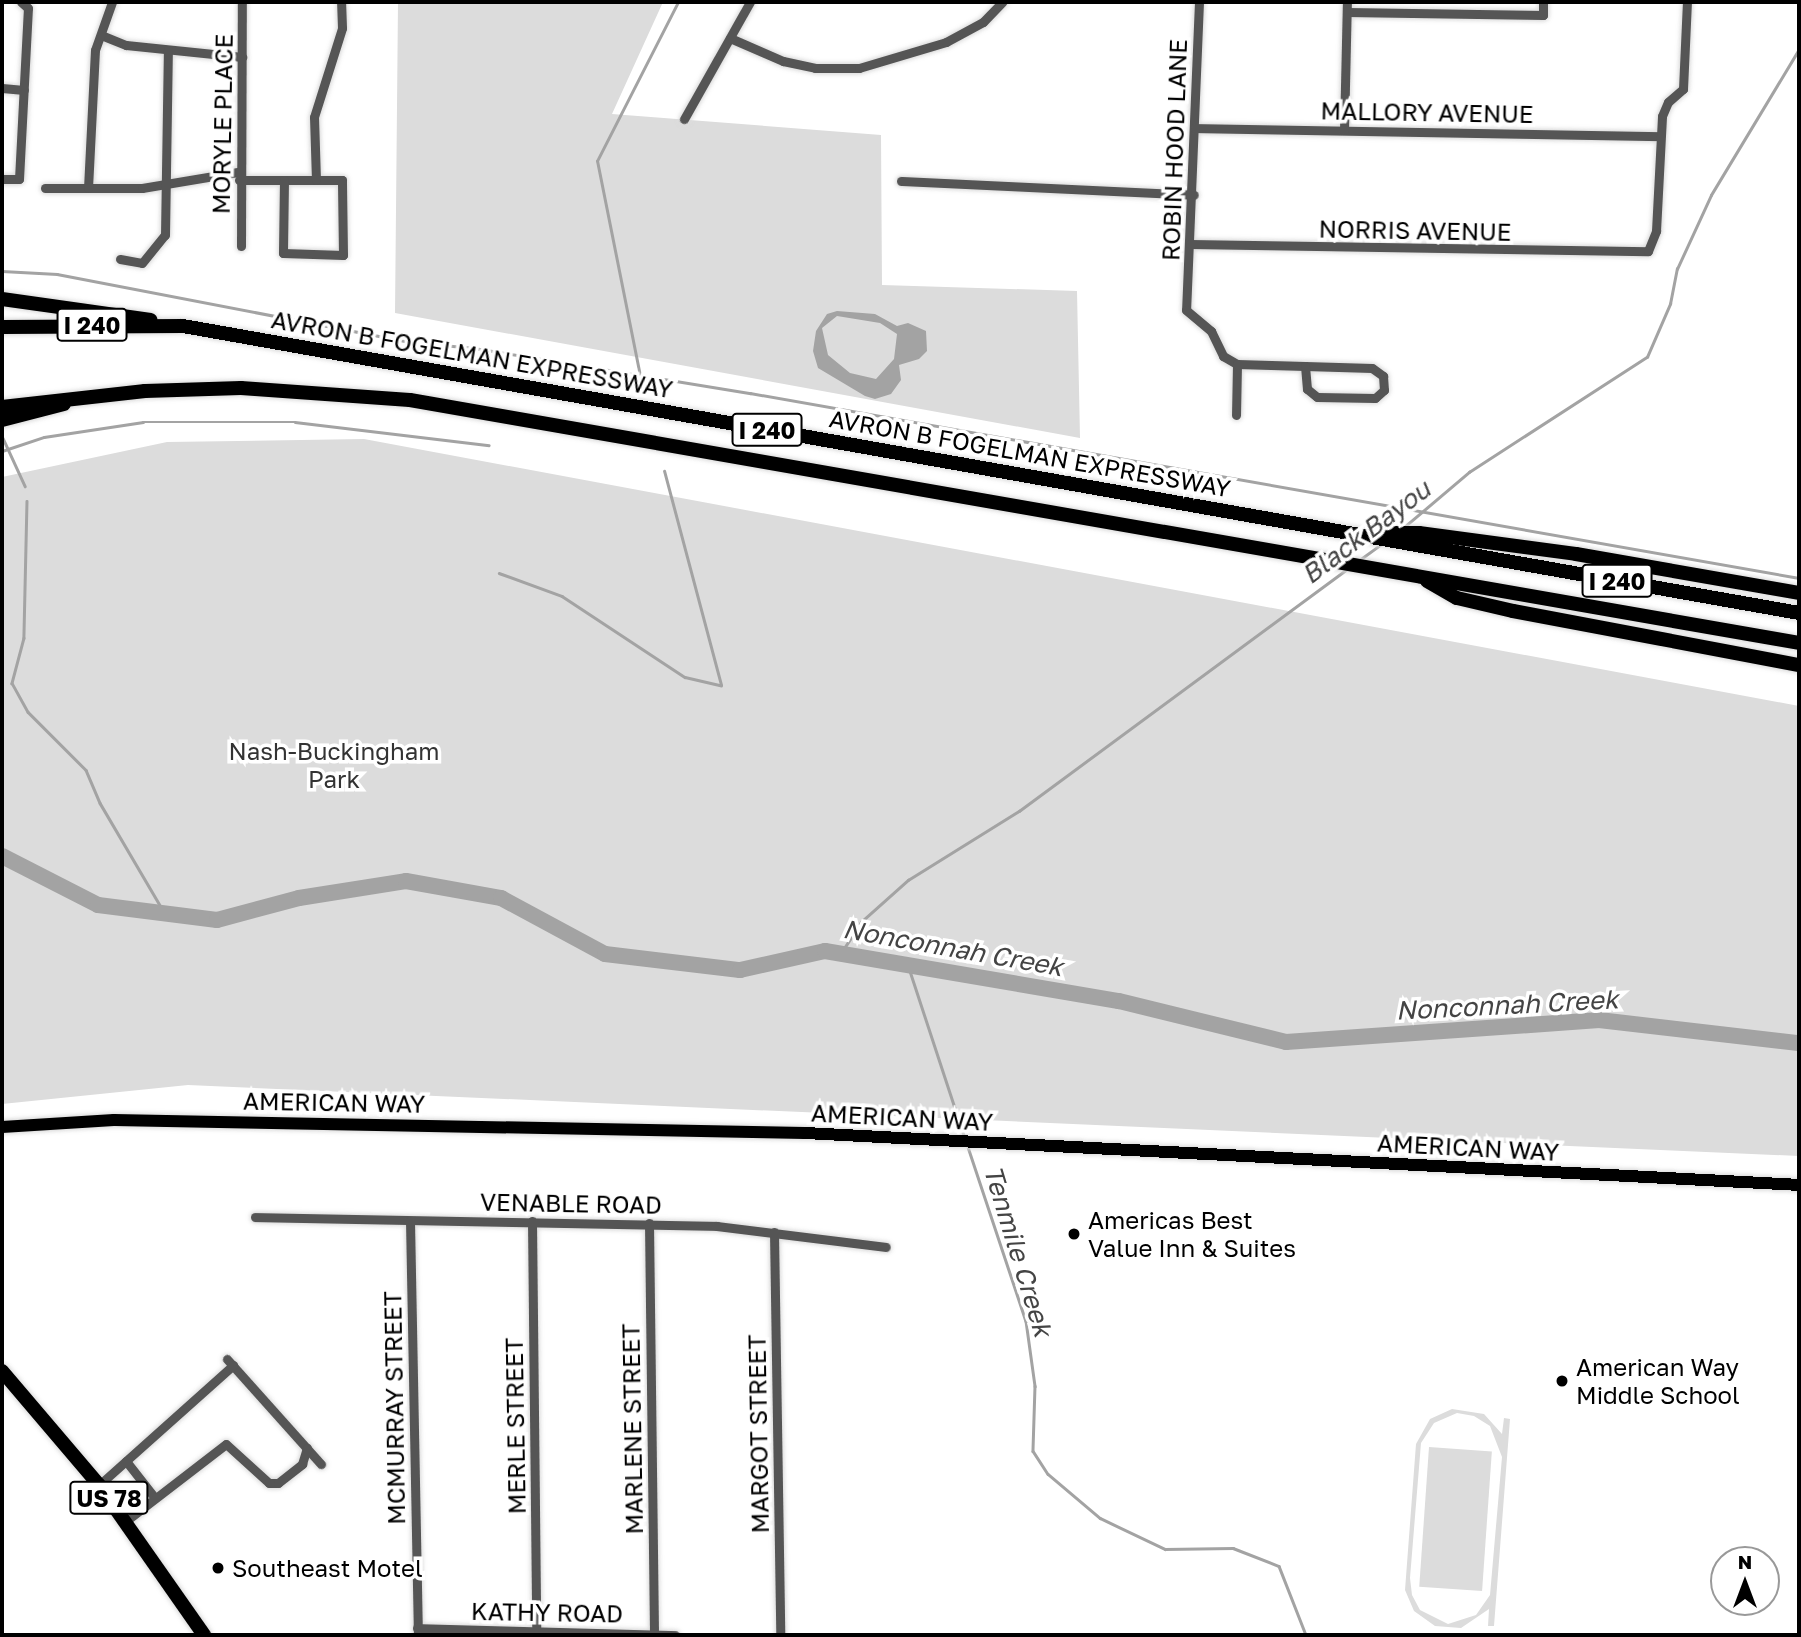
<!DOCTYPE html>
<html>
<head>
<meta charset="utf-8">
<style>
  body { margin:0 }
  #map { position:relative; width:1801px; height:1637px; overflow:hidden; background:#fff; font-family:"Golos Text",sans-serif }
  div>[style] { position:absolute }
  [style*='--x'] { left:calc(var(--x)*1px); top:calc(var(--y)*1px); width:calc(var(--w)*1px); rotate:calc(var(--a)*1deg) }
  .green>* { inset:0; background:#dcdcdc; transform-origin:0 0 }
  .water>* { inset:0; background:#a3a3a3 }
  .stream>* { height:2.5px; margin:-1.25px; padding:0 1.25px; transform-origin:1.25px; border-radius:1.25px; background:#a3a3a3 }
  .river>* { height:16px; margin:-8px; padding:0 8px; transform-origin:8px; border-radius:8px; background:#a3a3a3 }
  .roads { filter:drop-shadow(0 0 2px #dbdbdb) drop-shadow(0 0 2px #dbdbdb) }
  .minor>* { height:9px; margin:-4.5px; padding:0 4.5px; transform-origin:4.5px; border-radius:4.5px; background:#555 }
  .major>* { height:12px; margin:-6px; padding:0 6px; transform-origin:6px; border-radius:6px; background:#000 }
  .highway>* { height:14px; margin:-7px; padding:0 7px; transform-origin:7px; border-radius:7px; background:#000 }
  .dots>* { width:19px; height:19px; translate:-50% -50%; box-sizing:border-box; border:4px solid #fff; border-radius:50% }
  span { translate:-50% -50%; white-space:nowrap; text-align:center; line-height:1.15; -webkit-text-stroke:7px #fff; paint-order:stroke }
  .shield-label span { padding:2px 5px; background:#fff; border:2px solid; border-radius:5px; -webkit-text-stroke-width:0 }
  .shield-label { font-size:23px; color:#000; font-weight:700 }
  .street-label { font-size:24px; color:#000 }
  .park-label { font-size:24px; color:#333 }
  .poi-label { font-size:24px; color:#000 }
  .left { translate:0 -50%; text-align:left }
  .water-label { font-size:26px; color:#444; font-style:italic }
  .frame { position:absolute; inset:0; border:4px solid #000; pointer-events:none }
  .north { position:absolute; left:1710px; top:1546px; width:70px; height:70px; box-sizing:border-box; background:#fff; border:2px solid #999; border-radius:50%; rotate:0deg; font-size:19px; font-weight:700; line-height:28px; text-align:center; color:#000 }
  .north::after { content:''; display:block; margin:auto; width:24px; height:32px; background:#000; clip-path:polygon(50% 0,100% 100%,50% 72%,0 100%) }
</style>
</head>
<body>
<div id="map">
  <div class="green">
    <div style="clip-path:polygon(398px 2px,663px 2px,612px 114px,881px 135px,882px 285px,1077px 291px,1080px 438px,395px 313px)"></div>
    <div style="clip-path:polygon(364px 439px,1799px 706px,1799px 1156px,188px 1085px,2px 1104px,2px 477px,167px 442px)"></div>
    <div style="clip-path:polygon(evenodd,1452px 1409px,1484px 1414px,1502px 1434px,1504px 1418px,1510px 1419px,1494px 1626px,1488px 1626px,1489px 1609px,1461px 1628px,1435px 1626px,1414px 1611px,1405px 1590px,1416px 1444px,1430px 1419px,1452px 1409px,1457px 1413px,1474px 1416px,1490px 1426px,1502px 1457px,1490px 1595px,1476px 1615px,1448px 1624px,1420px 1610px,1412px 1595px,1410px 1578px,1421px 1443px,1434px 1423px,1457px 1413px)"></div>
    <div style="left:1429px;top:1447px;width:63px;height:140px;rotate:4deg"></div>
  </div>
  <div class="water">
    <div style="clip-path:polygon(evenodd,837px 311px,875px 314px,897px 326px,908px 323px,926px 331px,927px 351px,919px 359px,899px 365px,901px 380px,891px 394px,875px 399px,865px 396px,818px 368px,813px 351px,816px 331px,827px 314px,837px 311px,837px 316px,880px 323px,897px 334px,894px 359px,876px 379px,850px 373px,828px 355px,822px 328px,837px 316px)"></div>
  </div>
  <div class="stream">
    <div style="--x:2;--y:271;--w:55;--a:3.1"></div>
    <div style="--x:57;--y:274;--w:359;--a:10.9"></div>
    <div style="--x:410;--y:342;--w:64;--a:5.4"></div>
    <div style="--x:474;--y:348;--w:280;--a:9.3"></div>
    <div style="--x:750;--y:393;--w:1065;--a:10"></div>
    <div style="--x:641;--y:381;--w:224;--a:-101.3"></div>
    <div style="--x:597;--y:161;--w:178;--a:-63"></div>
    <div style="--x:3;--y:438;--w:53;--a:65.4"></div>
    <div style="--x:2;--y:451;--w:44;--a:-18.4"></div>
    <div style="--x:44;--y:437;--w:100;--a:-8.6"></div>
    <div style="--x:143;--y:422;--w:152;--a:0"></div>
    <div style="--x:295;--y:422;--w:195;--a:6.8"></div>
    <div style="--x:27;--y:501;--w:137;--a:91.3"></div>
    <div style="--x:24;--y:638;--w:47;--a:104.9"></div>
    <div style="--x:12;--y:683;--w:33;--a:61"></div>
    <div style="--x:28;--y:712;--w:82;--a:45"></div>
    <div style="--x:86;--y:770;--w:36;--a:67"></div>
    <div style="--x:100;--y:803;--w:129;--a:59.6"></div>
    <div style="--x:1403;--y:528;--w:87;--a:-40.3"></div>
    <div style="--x:1469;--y:472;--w:212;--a:-32.9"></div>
    <div style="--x:1647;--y:357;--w:58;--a:-66.5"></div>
    <div style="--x:1670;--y:304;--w:36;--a:-79"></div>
    <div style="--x:1677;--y:269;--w:81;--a:-65.3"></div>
    <div style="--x:1711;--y:195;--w:170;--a:-58.9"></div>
    <div style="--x:1358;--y:561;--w:29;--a:-36"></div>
    <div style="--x:499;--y:573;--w:67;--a:20.1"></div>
    <div style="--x:562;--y:596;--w:147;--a:33.4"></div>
    <div style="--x:685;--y:677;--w:37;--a:13"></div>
    <div style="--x:721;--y:685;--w:221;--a:-104.9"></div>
    <div style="--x:841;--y:953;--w:37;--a:-57"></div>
    <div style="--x:861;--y:922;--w:63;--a:-41.8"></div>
    <div style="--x:908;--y:880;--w:131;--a:-31.9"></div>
    <div style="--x:1019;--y:811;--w:408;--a:-36.4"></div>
    <div style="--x:908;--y:965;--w:182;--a:71.8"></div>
    <div style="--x:968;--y:1147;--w:183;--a:71.6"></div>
    <div style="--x:1026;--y:1321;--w:66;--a:82.1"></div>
    <div style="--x:1035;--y:1386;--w:65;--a:91.8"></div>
    <div style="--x:1033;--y:1451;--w:27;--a:57"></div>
    <div style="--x:1048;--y:1474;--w:68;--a:40.2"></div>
    <div style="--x:1100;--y:1518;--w:72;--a:25.5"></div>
    <div style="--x:1165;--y:1549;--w:68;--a:-0.8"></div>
    <div style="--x:1233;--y:1548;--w:49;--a:21.4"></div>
    <div style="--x:1279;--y:1566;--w:74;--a:68.6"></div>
  </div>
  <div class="river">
    <div style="--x:2;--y:856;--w:108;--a:27"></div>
    <div style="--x:98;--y:905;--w:120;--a:7.2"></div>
    <div style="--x:217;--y:920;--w:85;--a:-15"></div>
    <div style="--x:299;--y:898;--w:108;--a:-9"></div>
    <div style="--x:406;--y:881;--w:97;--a:10.1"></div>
    <div style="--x:501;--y:898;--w:118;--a:28.3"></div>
    <div style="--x:605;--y:954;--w:136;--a:6.8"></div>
    <div style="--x:740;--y:970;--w:87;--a:-12.6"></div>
    <div style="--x:825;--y:951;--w:298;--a:9.7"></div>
    <div style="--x:1119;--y:1001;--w:172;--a:13.8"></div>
    <div style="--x:1286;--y:1042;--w:314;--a:-4"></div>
    <div style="--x:1599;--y:1020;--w:201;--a:6.6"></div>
  </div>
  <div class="roads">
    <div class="minor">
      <div style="--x:1199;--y:2;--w:308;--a:92.4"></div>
      <div style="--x:1186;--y:310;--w:33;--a:40"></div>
      <div style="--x:1211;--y:331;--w:28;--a:64"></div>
      <div style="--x:1223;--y:356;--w:16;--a:30"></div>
      <div style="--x:1237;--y:364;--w:51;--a:91.1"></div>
      <div style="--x:1347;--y:12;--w:196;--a:0.9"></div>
      <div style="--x:1543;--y:15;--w:13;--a:-90"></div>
      <div style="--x:101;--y:35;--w:27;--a:22"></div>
      <div style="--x:126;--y:45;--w:117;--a:5.9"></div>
      <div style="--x:730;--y:38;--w:58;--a:23.5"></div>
      <div style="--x:783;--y:61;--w:33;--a:12"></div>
      <div style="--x:815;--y:68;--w:44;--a:0"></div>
      <div style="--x:859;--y:68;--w:91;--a:-16.6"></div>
      <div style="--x:946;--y:42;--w:42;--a:-28.4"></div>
      <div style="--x:983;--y:22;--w:28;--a:-46"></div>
      <div style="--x:2;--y:88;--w:22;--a:5"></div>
      <div style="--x:684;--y:119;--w:134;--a:-60.6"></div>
      <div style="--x:1195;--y:128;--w:463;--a:1"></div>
      <div style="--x:1344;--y:130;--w:128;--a:-88.7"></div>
      <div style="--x:2;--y:179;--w:17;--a:0"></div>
      <div style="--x:19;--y:179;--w:171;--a:-87"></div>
      <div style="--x:28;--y:8;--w:9;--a:-139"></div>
      <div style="--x:239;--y:180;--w:45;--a:0"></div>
      <div style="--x:316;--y:180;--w:32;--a:180"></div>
      <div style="--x:284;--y:180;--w:73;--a:90.8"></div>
      <div style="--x:283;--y:253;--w:60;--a:1.9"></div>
      <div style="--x:343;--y:255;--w:75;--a:-90.8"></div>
      <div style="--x:342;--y:180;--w:26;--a:180"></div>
      <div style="--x:316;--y:180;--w:63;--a:-91.8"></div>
      <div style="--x:314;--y:117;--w:93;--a:-72.5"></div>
      <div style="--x:342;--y:28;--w:26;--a:-92"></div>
      <div style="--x:901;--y:181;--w:293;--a:2.7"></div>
      <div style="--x:45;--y:188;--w:97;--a:0"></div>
      <div style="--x:142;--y:188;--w:97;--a:-9.5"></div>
      <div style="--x:88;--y:188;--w:138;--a:-87.1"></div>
      <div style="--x:95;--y:50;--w:51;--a:-70.5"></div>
      <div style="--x:1190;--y:244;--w:458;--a:0.9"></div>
      <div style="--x:1648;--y:251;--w:22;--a:-68"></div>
      <div style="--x:1656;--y:231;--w:115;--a:-87"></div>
      <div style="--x:1662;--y:116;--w:15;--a:-67"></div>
      <div style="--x:1668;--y:102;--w:20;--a:-41"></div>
      <div style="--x:1683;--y:89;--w:87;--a:-87.4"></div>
      <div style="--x:241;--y:246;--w:244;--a:-89.8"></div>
      <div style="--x:120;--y:259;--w:22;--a:10"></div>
      <div style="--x:142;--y:263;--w:36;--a:-51"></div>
      <div style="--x:165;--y:235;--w:185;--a:-89.1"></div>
      <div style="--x:1237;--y:364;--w:68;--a:1.7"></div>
      <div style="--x:1305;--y:366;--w:67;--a:1.7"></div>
      <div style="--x:1372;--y:368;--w:14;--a:36"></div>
      <div style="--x:1383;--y:376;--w:14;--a:86"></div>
      <div style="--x:1384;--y:390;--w:12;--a:138"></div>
      <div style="--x:1375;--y:398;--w:58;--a:-179"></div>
      <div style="--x:1317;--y:397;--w:13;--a:-141"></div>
      <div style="--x:1307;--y:389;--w:23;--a:-95"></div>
      <div style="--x:255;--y:1217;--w:462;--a:1.1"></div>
      <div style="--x:717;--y:1226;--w:170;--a:7.1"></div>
      <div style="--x:410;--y:1221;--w:414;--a:88.9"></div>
      <div style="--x:532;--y:1221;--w:409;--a:89.4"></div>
      <div style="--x:649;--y:1223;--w:411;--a:89.3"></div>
      <div style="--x:774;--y:1232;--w:403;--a:89.1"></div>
      <div style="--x:227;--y:1359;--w:141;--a:48.2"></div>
      <div style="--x:126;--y:1461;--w:47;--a:51.9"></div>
      <div style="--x:99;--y:1485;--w:180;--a:-41.8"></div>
      <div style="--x:126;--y:1521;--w:126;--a:-37.6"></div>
      <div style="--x:226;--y:1444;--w:58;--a:42.2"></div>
      <div style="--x:269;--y:1483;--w:9;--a:0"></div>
      <div style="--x:278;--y:1483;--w:31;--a:-38"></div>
      <div style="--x:302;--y:1464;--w:17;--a:-73"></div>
      <div style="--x:417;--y:1628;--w:258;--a:1.6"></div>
    </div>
    <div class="major">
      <div style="--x:2;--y:1127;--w:112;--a:-3.6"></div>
      <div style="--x:114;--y:1120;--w:691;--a:1.08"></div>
      <div style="--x:805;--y:1133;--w:995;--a:2.99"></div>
    </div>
    <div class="highway">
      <div style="--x:2;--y:299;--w:150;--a:8"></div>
      <div style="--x:2;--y:327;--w:181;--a:-0.3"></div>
      <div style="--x:183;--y:326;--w:1641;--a:10.07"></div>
      <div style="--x:2;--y:407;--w:144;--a:-6.4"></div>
      <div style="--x:145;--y:391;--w:96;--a:-1.8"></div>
      <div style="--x:241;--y:388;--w:169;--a:4.1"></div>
      <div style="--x:410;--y:400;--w:1410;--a:9.92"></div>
      <div style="--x:2;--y:420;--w:64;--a:-14.5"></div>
      <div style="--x:1382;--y:533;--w:37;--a:0"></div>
      <div style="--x:1419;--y:533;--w:158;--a:7.6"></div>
      <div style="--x:1576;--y:554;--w:226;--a:9.9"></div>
      <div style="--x:1427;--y:581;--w:34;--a:30"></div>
      <div style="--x:1457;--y:598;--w:57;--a:13.1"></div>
      <div style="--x:1513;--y:611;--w:291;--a:10.7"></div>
      <div style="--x:2;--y:1371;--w:150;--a:49.6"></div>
      <div style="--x:99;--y:1485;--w:183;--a:55"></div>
    </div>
  </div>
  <div class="dots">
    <div style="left:1074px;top:1234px;background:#000"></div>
    <div style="left:1562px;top:1381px;background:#000"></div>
    <div style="left:218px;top:1568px;background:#000"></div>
  </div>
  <div class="shield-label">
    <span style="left:92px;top:325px">I 240</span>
    <span style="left:767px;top:430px">I 240</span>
    <span style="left:1617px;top:581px">I 240</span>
    <span style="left:109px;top:1498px">US 78</span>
  </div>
  <div class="street-label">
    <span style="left:1427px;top:112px;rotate:1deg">MALLORY AVENUE</span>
    <span style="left:222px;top:124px;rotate:-89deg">MORYLE PLACE</span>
    <span style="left:1174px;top:150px;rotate:-88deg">ROBIN HOOD LANE</span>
    <span style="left:1415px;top:230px;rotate:1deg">NORRIS AVENUE</span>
    <span style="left:472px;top:354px;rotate:10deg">AVRON B FOGELMAN EXPRESSWAY</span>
    <span style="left:1030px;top:453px;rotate:10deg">AVRON B FOGELMAN EXPRESSWAY</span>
    <span style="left:334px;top:1102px;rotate:1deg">AMERICAN WAY</span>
    <span style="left:902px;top:1117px;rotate:3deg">AMERICAN WAY</span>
    <span style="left:1468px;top:1147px;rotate:3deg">AMERICAN WAY</span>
    <span style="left:571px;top:1203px;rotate:1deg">VENABLE ROAD</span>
    <span style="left:394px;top:1408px;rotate:-91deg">MCMURRAY STREET</span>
    <span style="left:515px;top:1426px;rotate:-91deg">MERLE STREET</span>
    <span style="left:632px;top:1429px;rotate:-91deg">MARLENE STREET</span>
    <span style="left:758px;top:1434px;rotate:-91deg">MARGOT STREET</span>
    <span style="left:547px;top:1612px;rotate:1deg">KATHY ROAD</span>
  </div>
  <div class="park-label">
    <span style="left:334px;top:765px">Nash-Buckingham<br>Park</span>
  </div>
  <div class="poi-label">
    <span class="left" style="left:1088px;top:1234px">Americas Best<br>Value Inn &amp; Suites</span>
    <span class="left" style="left:1576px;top:1381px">American Way<br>Middle School</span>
    <span class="left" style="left:232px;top:1568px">Southeast Motel</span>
  </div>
  <div class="water-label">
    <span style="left:1366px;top:532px;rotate:-37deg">Black Bayou</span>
    <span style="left:953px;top:948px;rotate:10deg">Nonconnah Creek</span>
    <span style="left:1507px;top:1005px;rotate:-3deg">Nonconnah Creek</span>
    <span style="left:1018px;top:1251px;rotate:73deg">Tenmile Creek</span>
  </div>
  <div class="frame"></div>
  <div class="north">N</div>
</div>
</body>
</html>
